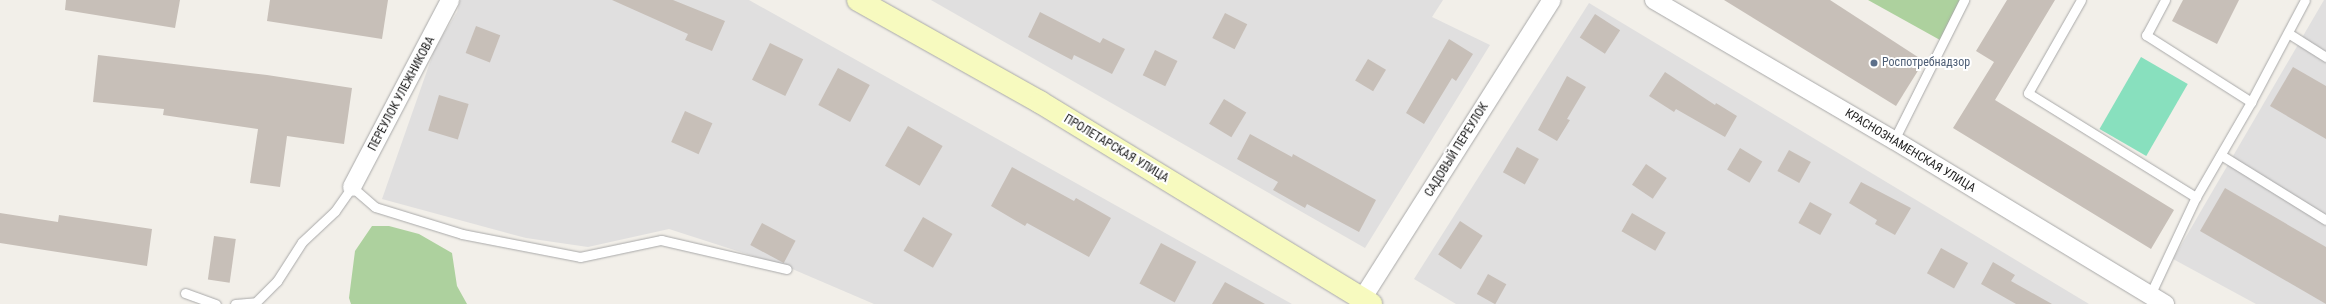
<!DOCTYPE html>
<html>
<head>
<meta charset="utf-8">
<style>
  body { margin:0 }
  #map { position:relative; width:2326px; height:304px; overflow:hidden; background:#f2efe9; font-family:"Roboto Condensed",sans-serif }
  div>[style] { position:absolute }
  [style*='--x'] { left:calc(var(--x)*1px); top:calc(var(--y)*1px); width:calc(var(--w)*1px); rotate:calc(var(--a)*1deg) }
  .residential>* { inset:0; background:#e0dfdf }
  .forest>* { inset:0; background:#add19e }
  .pitch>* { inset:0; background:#88e0be; transform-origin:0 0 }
  .building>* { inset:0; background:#c7bfb8; transform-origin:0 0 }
  .roads { filter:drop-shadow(0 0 1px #a9a9a9) drop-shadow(0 0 1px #a9a9a9) }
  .lane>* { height:9px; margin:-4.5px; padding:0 4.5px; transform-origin:4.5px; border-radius:4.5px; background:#fff }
  .street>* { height:18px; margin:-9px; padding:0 9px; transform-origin:9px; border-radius:9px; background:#fff }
  .secondary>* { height:22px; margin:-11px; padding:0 11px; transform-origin:11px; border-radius:11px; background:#f7fabf }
  .dots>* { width:11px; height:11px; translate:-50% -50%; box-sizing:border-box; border:2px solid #fff; border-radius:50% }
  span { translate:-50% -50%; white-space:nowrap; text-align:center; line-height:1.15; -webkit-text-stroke:4px #fff; paint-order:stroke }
  .service-label { font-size:12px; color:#4e5e75 }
  .left { translate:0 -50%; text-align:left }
  .street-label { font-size:12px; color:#222 }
</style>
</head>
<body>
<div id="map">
  <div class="residential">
    <div style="clip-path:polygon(460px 0,749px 0,1292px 304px,874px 304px,790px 268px,669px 229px,588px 247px,526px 238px,382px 199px,435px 48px,457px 12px)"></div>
    <div style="clip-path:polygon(931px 0,1443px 0,1432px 17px,1490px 45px,1365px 248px)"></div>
    <div style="clip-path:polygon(2324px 0,2326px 0,2326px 304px,2256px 304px,2173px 259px)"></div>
    <div style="clip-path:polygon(1589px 3px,2089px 304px,1456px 304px,1414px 279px)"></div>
  </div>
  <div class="forest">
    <div style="clip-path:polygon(1868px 0,1967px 0,1940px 40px)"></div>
    <div style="clip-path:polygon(372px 226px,389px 226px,419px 234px,452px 253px,457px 286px,467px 304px,351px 304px,349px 298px,355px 251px)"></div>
  </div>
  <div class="pitch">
    <div style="left:2141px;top:57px;width:54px;height:83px;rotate:30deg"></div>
  </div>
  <div class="building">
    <div style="clip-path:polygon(66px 0,180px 0,175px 28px,65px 10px)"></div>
    <div style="clip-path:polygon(270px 0,388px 0,382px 39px,267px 21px)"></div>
    <div style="clip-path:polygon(612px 0,673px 0,725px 21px,712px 51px,685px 40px,688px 34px)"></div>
    <div style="clip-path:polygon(1724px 0,1830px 0,1924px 61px,1896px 106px)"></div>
    <div style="clip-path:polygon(2007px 0,2055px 0,1995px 100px,2174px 210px,2151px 249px,1953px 128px,1994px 62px,1976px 51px)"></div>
    <div style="clip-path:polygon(2183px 0,2239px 0,2217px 44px,2172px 21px)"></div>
    <div style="clip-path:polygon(1040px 12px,1100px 43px,1103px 38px,1125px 49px,1112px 74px,1074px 55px,1072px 60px,1028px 37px)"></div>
    <div style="left:1225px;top:13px;width:25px;height:28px;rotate:27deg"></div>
    <div style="left:1595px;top:14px;width:30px;height:28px;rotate:33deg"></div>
    <div style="left:476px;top:26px;width:26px;height:29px;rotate:21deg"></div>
    <div style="clip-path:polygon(1449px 39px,1473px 54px,1456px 81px,1452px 78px,1424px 124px,1406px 113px)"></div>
    <div style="left:770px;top:43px;width:37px;height:41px;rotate:26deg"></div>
    <div style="left:1155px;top:50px;width:25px;height:28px;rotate:26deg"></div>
    <div style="clip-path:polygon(98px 55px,267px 75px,352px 88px,344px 144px,287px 136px,280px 187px,250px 183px,258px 129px,163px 115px,164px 109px,93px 102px)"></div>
    <div style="left:1368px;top:59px;width:21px;height:25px;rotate:31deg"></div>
    <div style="clip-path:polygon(2293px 67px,2326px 86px,2326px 139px,2270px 106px)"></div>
    <div style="left:838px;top:68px;width:36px;height:42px;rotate:28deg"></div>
    <div style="clip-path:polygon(1665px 72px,1715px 105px,1716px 103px,1737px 116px,1725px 137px,1676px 109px,1674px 112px,1649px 96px)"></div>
    <div style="clip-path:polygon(1567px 76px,1586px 87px,1567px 119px,1570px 120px,1557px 141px,1538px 130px)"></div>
    <div style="left:439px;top:95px;width:31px;height:37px;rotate:17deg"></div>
    <div style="left:1224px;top:99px;width:26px;height:29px;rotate:31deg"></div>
    <div style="left:685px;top:111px;width:30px;height:34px;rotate:24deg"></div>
    <div style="left:908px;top:126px;width:40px;height:46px;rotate:30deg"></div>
    <div style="clip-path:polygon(1250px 134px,1292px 157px,1293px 154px,1376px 200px,1359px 232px,1307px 204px,1305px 208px,1273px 190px,1278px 182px,1237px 159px)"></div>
    <div style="left:1517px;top:147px;width:25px;height:29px;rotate:29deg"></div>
    <div style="left:1740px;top:148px;width:26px;height:25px;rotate:31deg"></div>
    <div style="left:1789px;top:150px;width:25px;height:24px;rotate:29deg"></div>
    <div style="left:1646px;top:164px;width:25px;height:25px;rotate:34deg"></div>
    <div style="clip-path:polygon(1012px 167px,1074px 201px,1076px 198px,1111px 218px,1089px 257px,1027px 223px,1025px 226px,991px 206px)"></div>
    <div style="clip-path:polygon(1861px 182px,1911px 208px,1895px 235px,1875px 224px,1877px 220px,1849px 203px)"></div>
    <div style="clip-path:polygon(2225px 188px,2326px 247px,2326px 304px,2200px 231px)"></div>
    <div style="left:1810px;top:202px;width:25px;height:24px;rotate:29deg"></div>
    <div style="clip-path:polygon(0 213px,58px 222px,59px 215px,152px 229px,147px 266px,0 243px)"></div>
    <div style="left:1632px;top:213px;width:39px;height:21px;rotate:30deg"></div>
    <div style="left:923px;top:217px;width:34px;height:39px;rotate:30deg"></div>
    <div style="left:1460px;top:221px;width:27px;height:40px;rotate:33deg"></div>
    <div style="left:762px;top:223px;width:38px;height:25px;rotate:28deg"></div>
    <div style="left:214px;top:236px;width:22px;height:44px;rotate:8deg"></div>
    <div style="left:1161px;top:243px;width:40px;height:46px;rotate:28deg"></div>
    <div style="left:1941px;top:248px;width:31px;height:29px;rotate:29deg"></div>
    <div style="clip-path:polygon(1993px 262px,2015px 275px,2011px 281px,2052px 304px,2016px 304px,1981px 284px)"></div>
    <div style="left:1488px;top:274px;width:21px;height:23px;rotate:29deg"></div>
    <div style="clip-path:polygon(1225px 282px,1265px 304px,1212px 304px)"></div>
  </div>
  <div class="roads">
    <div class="lane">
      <div style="--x:2081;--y:0;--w:107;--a:119.7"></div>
      <div style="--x:2028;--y:93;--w:198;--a:31.8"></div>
      <div style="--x:2165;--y:0;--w:40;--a:118"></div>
      <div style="--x:2146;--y:35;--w:125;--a:32.5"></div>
      <div style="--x:2288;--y:33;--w:45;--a:32.3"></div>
      <div style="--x:1894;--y:140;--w:157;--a:-63.4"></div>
      <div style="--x:2221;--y:155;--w:123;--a:31.8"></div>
      <div style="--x:185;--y:293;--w:33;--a:20"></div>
      <div style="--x:2150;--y:295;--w:108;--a:-64.9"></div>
      <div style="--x:2196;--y:197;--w:110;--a:-59.9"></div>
      <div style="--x:2251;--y:102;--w:115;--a:-62.1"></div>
      <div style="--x:235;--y:304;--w:21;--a:-5"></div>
      <div style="--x:256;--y:302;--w:30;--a:-45"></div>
      <div style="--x:277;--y:281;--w:46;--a:-57.3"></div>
      <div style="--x:302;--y:242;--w:45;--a:-43.2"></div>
      <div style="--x:335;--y:211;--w:29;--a:-55"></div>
      <div style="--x:352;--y:187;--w:30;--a:41"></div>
      <div style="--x:375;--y:207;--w:91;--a:17.2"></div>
      <div style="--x:462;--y:234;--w:120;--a:11"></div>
      <div style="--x:580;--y:257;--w:83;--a:-11.9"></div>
      <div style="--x:661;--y:240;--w:129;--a:13"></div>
    </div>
    <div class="street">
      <div style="--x:1654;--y:0;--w:278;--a:30.3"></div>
      <div style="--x:1894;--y:140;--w:317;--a:31.2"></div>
      <div style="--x:352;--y:187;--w:211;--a:-62.3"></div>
      <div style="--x:1362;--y:299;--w:354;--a:-57.6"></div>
    </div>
    <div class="secondary">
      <div style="--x:858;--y:0;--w:209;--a:29.3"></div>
      <div style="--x:1040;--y:102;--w:388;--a:31.4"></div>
    </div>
  </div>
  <div class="dots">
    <div style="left:1874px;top:63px;background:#5c6f8a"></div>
  </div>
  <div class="service-label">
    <span class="left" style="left:1882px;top:63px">Роспотребнадзор</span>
  </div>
  <div class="street-label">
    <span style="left:402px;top:94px;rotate:-62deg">ПЕРЕУЛОК УЛЕЖНИКОВА</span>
    <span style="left:1116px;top:149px;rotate:31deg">ПРОЛЕТАРСКАЯ УЛИЦА</span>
    <span style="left:1457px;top:150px;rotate:-58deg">САДОВЫЙ ПЕРЕУЛОК</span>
    <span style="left:1910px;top:151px;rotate:31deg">КРАСНОЗНАМЕНСКАЯ УЛИЦА</span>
  </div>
</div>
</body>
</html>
